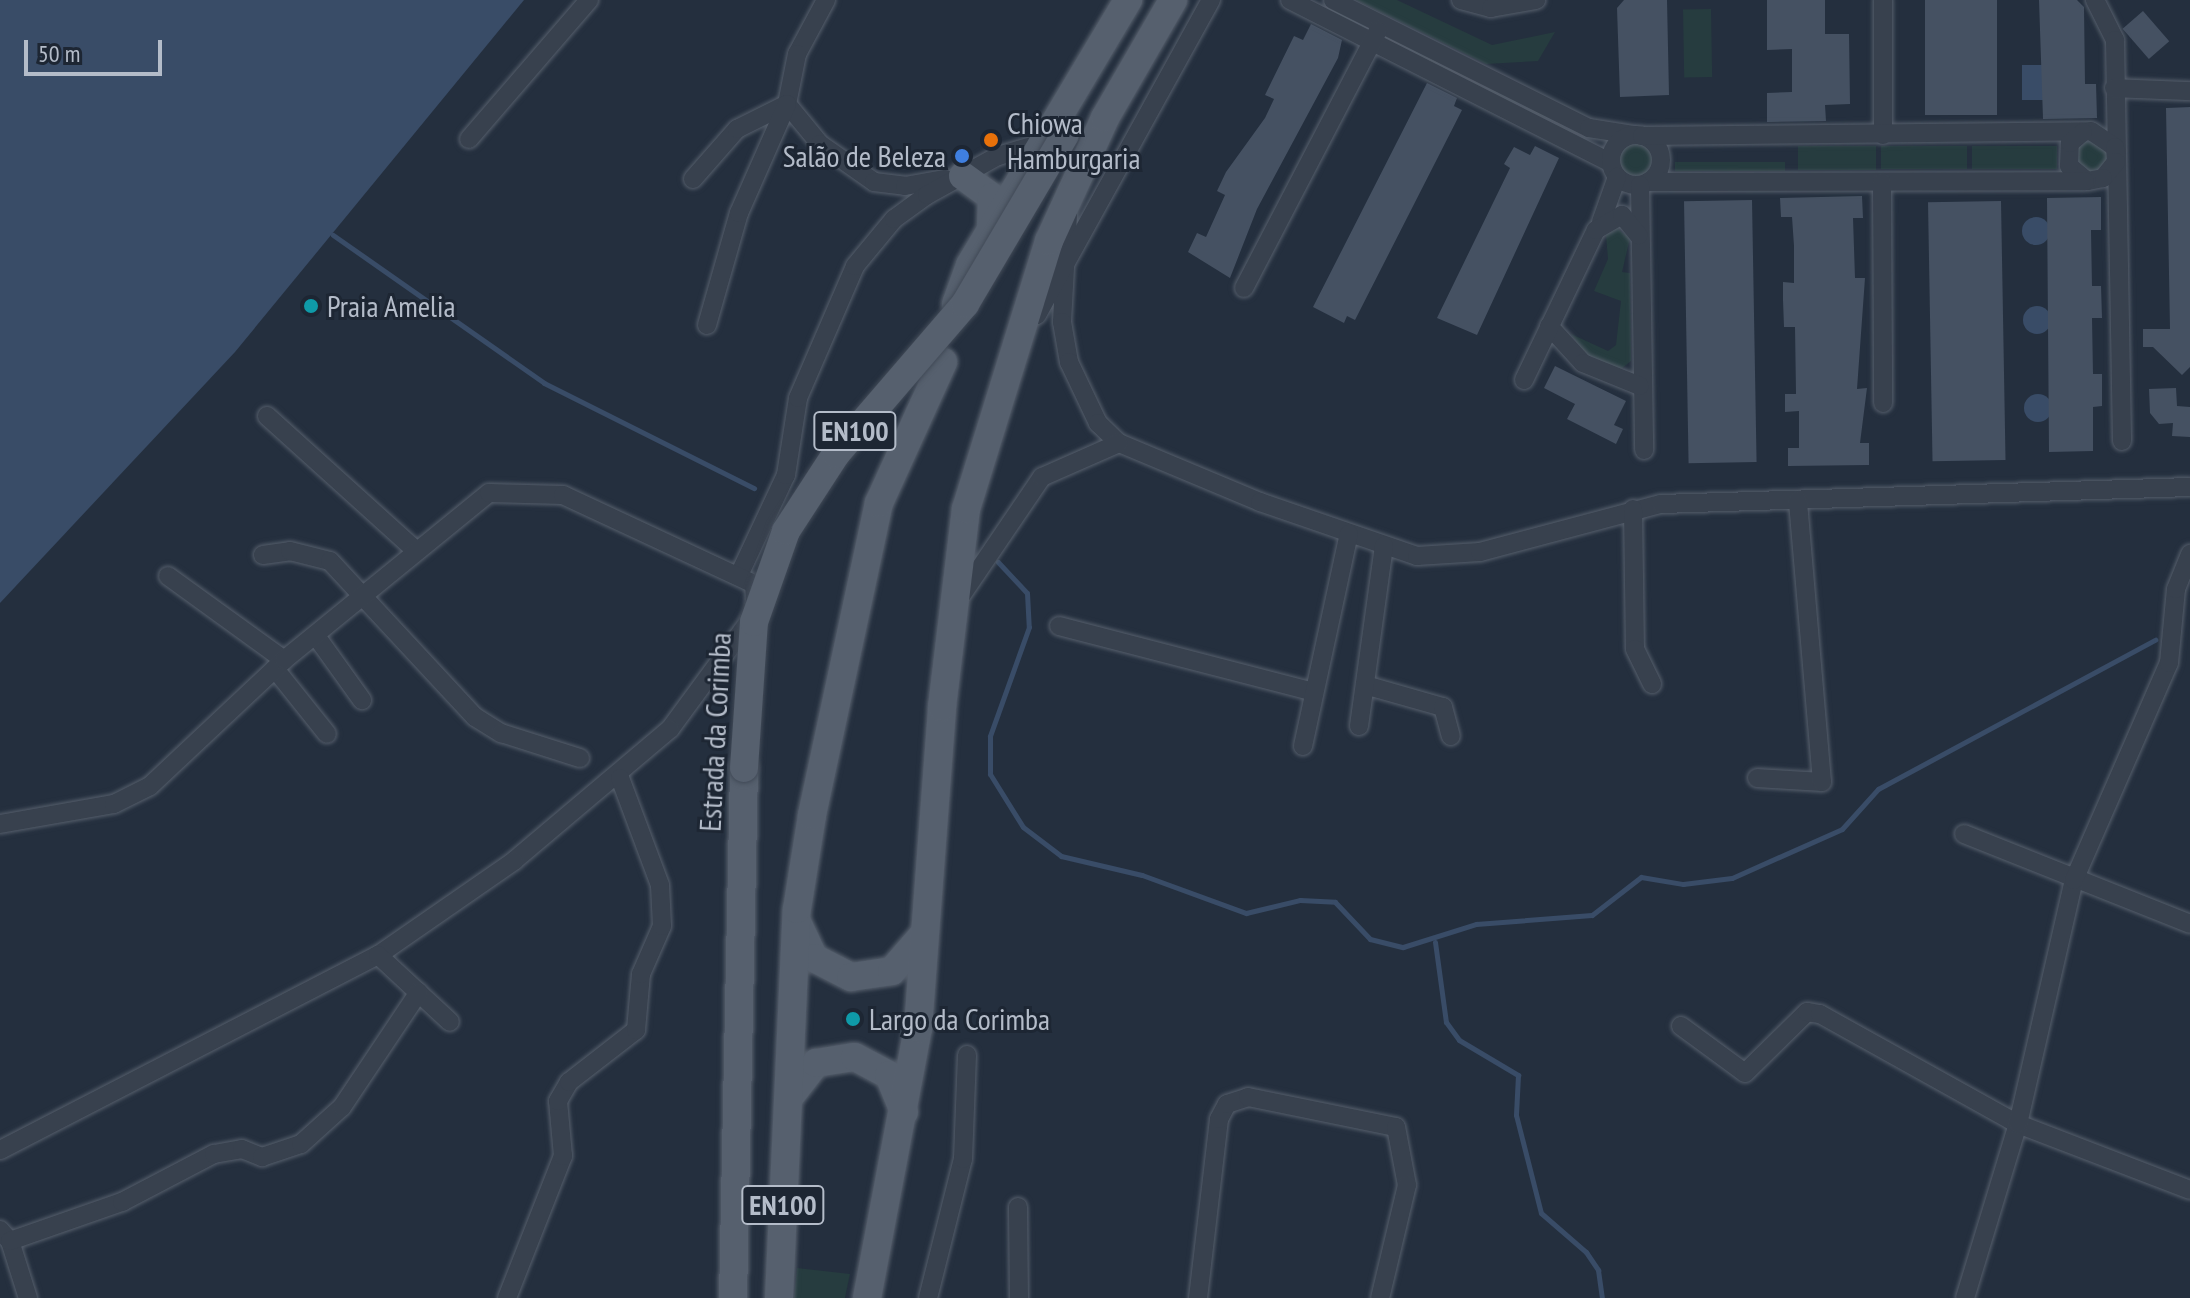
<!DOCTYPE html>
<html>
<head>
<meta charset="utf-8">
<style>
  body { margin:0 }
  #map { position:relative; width:2190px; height:1298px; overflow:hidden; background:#242f3e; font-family:"PT Sans Narrow",sans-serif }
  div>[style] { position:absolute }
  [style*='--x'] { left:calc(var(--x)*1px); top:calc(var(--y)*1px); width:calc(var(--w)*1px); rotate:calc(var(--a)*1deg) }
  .green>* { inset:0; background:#263c3f; transform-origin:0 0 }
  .round { border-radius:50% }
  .water>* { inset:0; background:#394c67; transform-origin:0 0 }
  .stream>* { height:5px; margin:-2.5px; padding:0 2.5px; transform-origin:2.5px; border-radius:2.5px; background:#394c67 }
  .building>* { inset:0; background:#455162; transform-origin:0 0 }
  .roads { filter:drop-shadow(0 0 2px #565f6c) drop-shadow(0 0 2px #565f6c) }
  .minor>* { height:18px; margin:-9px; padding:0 9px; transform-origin:9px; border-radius:9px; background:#38414e }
  .minor>.ring { margin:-9px; padding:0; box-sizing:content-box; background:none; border:18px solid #38414e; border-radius:50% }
  .primary>* { height:28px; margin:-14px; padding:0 14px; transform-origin:14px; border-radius:14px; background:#56606e }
  .bridges { filter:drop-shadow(0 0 2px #414a57) drop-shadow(0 0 2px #414a57) }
  .primary-bridge>* { height:28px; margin:-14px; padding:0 14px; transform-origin:14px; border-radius:14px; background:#56606e }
  .dots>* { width:22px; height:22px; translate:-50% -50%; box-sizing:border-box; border:4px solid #1d2633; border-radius:50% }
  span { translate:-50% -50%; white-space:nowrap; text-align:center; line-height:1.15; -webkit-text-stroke:6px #1d2633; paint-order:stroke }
  .shield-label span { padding:2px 6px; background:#1d2633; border:2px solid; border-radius:6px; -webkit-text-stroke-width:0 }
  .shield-label { font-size:28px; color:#b4bcc9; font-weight:700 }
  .poi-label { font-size:30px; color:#b4bcc9 }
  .left { translate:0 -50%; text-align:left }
  .right { translate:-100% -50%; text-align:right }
  .street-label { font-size:30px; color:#b4bcc9 }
  .scale { position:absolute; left:24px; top:40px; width:138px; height:36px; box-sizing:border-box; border:4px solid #b4bcc9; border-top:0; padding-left:10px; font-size:24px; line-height:28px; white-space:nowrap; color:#b4bcc9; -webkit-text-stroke:6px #1d2633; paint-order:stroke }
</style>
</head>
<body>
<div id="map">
  <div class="green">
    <div style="clip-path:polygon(1356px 0,1397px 0,1492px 45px,1555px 32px,1538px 61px,1486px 64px)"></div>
    <div style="left:1711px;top:9px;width:68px;height:28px;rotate:89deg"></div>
    <div class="round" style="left:2076px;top:141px;width:32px;height:32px"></div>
    <div class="round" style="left:1618px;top:143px;width:34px;height:34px"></div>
    <div style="left:1876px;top:146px;width:24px;height:78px;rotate:90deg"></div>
    <div style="left:1881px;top:146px;width:86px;height:23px"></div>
    <div style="left:1972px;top:146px;width:85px;height:23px"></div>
    <div style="left:1785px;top:162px;width:9px;height:110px;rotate:90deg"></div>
    <div style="clip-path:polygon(1615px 227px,1630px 238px,1622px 272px,1630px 273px,1631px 361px,1621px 369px,1585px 355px,1571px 334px,1608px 351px,1616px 345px,1621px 301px,1594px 291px,1608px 259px,1606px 235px)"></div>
    <div style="clip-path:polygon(797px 1268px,850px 1274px,845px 1298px,794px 1298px)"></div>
  </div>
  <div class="water">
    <div style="clip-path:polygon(0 0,524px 0,235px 352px,0 603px)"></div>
    <div style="left:2022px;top:65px;width:21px;height:35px"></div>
    <div class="round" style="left:2022px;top:217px;width:28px;height:28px"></div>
    <div class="round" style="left:2023px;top:306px;width:28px;height:28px"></div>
    <div class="round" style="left:2024px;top:394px;width:28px;height:28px"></div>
  </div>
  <div class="stream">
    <div style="--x:333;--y:235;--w:258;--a:35"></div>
    <div style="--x:544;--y:383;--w:235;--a:26.6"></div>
    <div style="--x:998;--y:562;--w:42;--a:46.9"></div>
    <div style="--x:1027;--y:593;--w:34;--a:87"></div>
    <div style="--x:1029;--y:627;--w:116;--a:109.7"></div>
    <div style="--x:990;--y:736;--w:38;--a:90"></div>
    <div style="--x:990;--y:774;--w:62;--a:58.1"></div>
    <div style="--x:1023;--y:827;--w:48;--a:37.3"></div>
    <div style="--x:1061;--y:856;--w:83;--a:13.2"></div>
    <div style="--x:1142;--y:875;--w:111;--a:20.1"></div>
    <div style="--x:1246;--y:913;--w:56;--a:-13.5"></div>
    <div style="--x:1300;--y:900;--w:35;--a:3"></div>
    <div style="--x:1335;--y:902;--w:51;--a:46.6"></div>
    <div style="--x:1370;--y:939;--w:34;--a:14"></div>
    <div style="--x:1403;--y:947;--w:77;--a:-17.5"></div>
    <div style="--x:1476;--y:924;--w:116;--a:-4.4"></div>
    <div style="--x:1592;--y:915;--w:62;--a:-37.8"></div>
    <div style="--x:1641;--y:877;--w:43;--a:9.5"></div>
    <div style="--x:1683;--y:884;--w:49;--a:-7"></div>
    <div style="--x:1732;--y:878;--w:120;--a:-24"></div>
    <div style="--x:1842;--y:829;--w:54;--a:-48"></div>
    <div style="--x:1878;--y:789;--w:315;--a:-28.3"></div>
    <div style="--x:1435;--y:942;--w:81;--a:82.2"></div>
    <div style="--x:1446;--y:1022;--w:22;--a:54"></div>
    <div style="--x:1459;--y:1040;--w:69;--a:30.7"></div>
    <div style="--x:1518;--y:1075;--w:40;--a:92.9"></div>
    <div style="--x:1516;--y:1115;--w:101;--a:75.7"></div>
    <div style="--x:1541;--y:1213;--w:60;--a:40.9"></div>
    <div style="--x:1586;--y:1252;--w:22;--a:56"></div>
    <div style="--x:1598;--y:1270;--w:28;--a:82"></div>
  </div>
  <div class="building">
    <div style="clip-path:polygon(1624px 0,1667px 0,1669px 95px,1620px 97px,1617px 8px)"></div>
    <div style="clip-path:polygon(1767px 0,1825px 0,1825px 34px,1849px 34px,1850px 104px,1825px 105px,1826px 121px,1767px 122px,1767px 93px,1792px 92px,1792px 49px,1767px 50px)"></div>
    <div style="left:1925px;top:0;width:72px;height:115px"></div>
    <div style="clip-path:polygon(2039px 0,2077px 0,2084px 7px,2085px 84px,2096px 84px,2097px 118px,2043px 119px)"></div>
    <div style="left:2143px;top:11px;width:40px;height:27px;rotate:49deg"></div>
    <div style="clip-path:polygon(1311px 24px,1342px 40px,1338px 58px,1257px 209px,1230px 278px,1188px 252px,1197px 233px,1206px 237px,1225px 195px,1217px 191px,1226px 172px,1265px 118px,1274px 99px,1265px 95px,1294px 36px,1303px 40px)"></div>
    <div style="clip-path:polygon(1427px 83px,1457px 98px,1454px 106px,1462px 110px,1355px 320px,1347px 316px,1344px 323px,1313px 307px)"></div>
    <div style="clip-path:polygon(2190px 107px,2190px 367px,2182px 375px,2153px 347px,2143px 347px,2143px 329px,2170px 329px,2166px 108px)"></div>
    <div style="clip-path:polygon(1535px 146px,1559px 158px,1477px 335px,1437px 318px,1510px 168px,1504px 164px,1514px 147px,1530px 155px)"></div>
    <div style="clip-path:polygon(1862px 196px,1863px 218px,1853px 218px,1855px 278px,1865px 278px,1857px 389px,1867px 388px,1860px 443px,1869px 443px,1869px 465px,1788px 466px,1788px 448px,1799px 448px,1799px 411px,1785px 412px,1785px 394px,1796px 394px,1795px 327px,1784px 327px,1783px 300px,1783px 282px,1794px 283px,1794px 246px,1792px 217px,1781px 217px,1780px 198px)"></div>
    <div style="clip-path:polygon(2101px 197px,2101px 230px,2091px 230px,2092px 286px,2101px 286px,2102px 318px,2092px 318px,2093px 374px,2102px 374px,2102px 406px,2093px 407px,2093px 451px,2049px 452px,2047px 198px)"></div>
    <div style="left:1752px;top:200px;width:262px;height:68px;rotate:89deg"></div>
    <div style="left:2001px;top:201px;width:259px;height:73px;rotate:89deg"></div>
    <div style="clip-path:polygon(1555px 366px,1626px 401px,1614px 425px,1623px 429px,1616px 444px,1567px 419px,1575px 404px,1544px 388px)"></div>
    <div style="clip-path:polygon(2176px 388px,2177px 406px,2190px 407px,2190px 437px,2172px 436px,2173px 423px,2159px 424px,2150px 413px,2149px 389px)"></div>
  </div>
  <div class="roads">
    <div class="minor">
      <div style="--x:826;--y:0;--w:61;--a:118.2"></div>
      <div style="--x:797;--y:54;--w:51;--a:101.3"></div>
      <div style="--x:787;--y:104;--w:52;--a:50.5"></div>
      <div style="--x:820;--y:144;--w:66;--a:35.1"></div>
      <div style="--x:874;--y:182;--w:31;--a:7"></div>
      <div style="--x:905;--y:186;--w:41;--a:-9.9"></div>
      <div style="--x:1290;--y:0;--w:360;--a:26.9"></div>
      <div style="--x:1333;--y:0;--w:286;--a:26.6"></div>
      <div style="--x:1589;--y:128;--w:46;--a:8.8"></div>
      <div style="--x:1461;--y:0;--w:31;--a:15"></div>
      <div style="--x:1491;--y:8;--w:46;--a:-10.1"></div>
      <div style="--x:2095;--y:0;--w:45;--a:63.4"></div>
      <div style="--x:2115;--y:40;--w:401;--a:89"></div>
      <div style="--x:2114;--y:88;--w:76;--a:2.3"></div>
      <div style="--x:1883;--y:135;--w:135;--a:-90"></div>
      <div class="ring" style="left:1611px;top:135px;width:32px;height:32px"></div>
      <div style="--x:1642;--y:136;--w:449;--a:-0.6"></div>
      <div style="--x:2091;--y:131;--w:29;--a:34"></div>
      <div style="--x:2115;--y:147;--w:15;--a:86"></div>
      <div style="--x:2116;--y:162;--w:21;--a:129"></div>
      <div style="--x:2103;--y:178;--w:16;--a:169"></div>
      <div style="--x:2087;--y:181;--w:23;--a:-140"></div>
      <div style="--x:2069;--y:166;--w:23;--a:-88"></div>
      <div style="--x:2070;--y:143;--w:17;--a:-40"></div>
      <div style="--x:469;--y:139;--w:184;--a:-49.2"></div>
      <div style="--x:693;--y:179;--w:67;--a:-48.7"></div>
      <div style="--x:737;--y:129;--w:56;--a:-26.6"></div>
      <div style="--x:1648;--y:182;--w:437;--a:-0.1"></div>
      <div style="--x:1882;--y:182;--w:221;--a:89.7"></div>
      <div style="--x:1640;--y:185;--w:265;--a:89.1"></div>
      <div style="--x:1068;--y:214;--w:108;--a:93.2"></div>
      <div style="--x:1062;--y:322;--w:41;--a:80.1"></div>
      <div style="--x:1069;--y:362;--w:68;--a:64.6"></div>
      <div style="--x:1098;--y:423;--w:29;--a:44"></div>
      <div style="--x:1119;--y:443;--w:153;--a:22.7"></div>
      <div style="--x:1260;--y:502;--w:166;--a:19"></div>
      <div style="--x:1417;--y:556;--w:63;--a:-3.6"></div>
      <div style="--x:1480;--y:552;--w:187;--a:-14.9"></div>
      <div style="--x:1661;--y:504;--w:529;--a:-1.84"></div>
      <div style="--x:1601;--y:222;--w:48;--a:-70.4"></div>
      <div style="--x:1244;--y:288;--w:290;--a:-62.5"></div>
      <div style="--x:1037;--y:315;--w:360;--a:-61.1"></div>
      <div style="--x:707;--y:325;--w:116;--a:-74.1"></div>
      <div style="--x:739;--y:213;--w:119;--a:-66.2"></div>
      <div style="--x:1549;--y:326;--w:50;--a:47.4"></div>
      <div style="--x:1583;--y:363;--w:61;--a:22"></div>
      <div style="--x:1524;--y:380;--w:166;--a:-64.4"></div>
      <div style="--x:1596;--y:230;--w:30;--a:-30"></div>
      <div style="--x:1622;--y:215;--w:26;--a:51"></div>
      <div style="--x:267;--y:416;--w:198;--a:42.1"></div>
      <div style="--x:1633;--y:509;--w:140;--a:89.2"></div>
      <div style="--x:1635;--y:649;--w:39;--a:64"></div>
      <div style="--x:263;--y:555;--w:27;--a:-8"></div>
      <div style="--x:290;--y:551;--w:41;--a:14"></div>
      <div style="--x:330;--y:561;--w:213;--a:47.1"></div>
      <div style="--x:475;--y:717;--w:31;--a:32"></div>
      <div style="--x:501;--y:733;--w:83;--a:17.6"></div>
      <div style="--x:740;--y:573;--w:108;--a:-64.9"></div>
      <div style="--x:786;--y:475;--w:78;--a:-81.1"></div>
      <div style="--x:798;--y:398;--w:144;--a:-66.6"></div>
      <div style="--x:855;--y:266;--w:61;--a:-50.3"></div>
      <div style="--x:894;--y:219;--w:41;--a:-36"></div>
      <div style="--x:927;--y:195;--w:81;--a:-28.8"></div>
      <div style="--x:998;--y:156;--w:43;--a:-16.3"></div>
      <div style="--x:168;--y:576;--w:143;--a:35.9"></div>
      <div style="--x:961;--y:596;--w:144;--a:-55.8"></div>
      <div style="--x:1042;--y:477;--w:84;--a:-23.8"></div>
      <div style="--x:1059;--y:626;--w:263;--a:14.5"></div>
      <div style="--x:316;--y:636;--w:79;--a:54.3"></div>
      <div style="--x:275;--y:669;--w:83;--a:51.3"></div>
      <div style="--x:1365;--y:685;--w:81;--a:15.8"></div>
      <div style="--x:1443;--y:707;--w:30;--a:75"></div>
      <div style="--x:1359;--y:726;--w:182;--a:-82.1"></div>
      <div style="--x:1303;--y:746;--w:217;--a:-77.8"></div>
      <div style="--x:1757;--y:778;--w:65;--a:3.5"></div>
      <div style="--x:1822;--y:782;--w:283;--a:-94.9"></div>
      <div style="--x:0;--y:824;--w:116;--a:-10"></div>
      <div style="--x:114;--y:804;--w:40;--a:-26.6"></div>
      <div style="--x:150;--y:786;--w:184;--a:-43.2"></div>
      <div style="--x:284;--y:660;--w:264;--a:-39.2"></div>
      <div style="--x:489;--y:493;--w:74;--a:1.5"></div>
      <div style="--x:563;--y:495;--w:211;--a:25"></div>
      <div style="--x:754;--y:584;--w:28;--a:86"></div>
      <div style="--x:756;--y:612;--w:145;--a:126.3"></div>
      <div style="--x:670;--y:729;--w:204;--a:139.8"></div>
      <div style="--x:514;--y:861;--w:165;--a:145.3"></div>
      <div style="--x:378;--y:955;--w:425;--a:152.7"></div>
      <div style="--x:1964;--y:834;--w:243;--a:21.7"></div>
      <div style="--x:378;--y:955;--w:98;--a:42.9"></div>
      <div style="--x:1681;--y:1026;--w:79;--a:36.3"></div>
      <div style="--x:1745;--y:1073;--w:87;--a:-44.5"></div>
      <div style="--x:1807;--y:1012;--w:13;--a:9"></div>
      <div style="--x:1820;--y:1014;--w:227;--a:29.1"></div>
      <div style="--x:2018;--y:1124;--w:184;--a:21"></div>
      <div style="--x:1018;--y:1207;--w:91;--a:89.4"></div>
      <div style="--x:0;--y:1230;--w:15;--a:48"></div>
      <div style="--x:10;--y:1241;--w:60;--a:72.5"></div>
      <div style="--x:10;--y:1241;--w:119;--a:-19.2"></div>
      <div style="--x:122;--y:1202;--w:104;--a:-27.6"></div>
      <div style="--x:214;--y:1154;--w:28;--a:-10"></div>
      <div style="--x:242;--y:1149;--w:22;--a:22"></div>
      <div style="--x:262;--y:1157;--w:41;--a:-18.4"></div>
      <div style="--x:301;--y:1144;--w:55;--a:-42.1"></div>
      <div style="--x:342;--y:1107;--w:138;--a:-56.2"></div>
      <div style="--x:507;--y:1298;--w:153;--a:-68.5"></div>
      <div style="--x:563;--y:1156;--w:55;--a:-95.2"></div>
      <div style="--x:558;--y:1101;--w:22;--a:-60"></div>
      <div style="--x:569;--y:1082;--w:85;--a:-37.8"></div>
      <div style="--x:636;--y:1030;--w:56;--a:-84.9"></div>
      <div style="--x:641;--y:974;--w:52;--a:-66.4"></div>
      <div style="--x:662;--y:926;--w:41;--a:-92.8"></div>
      <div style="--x:660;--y:885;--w:114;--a:-110.5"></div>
      <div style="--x:928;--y:1298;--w:143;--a:-75.9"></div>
      <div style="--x:963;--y:1159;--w:104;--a:-87.8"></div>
      <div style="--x:1198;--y:1298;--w:180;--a:-83.3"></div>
      <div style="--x:1219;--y:1119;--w:17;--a:-62"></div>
      <div style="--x:1227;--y:1104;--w:22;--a:-18"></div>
      <div style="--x:1248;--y:1097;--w:151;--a:11.5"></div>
      <div style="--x:1396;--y:1127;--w:59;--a:79.3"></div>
      <div style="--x:1407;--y:1185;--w:116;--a:103.4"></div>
      <div style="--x:1965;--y:1298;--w:182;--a:-73.1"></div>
      <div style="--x:2018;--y:1124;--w:250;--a:-77.1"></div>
      <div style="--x:2074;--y:880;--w:237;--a:-66.4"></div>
      <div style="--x:2169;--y:663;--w:74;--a:-84.6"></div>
      <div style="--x:2176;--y:589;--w:38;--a:-68"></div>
    </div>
    <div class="primary">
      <div style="--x:963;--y:176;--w:36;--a:36"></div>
      <div style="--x:992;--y:197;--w:30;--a:92"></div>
      <div style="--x:956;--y:304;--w:41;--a:-70.3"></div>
      <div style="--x:970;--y:265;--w:309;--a:-59.2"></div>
      <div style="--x:797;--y:922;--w:40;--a:65"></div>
      <div style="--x:814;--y:958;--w:42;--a:27.2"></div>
      <div style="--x:851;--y:977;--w:41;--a:-8.3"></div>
      <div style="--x:892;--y:971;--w:49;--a:-49.1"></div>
      <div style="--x:788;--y:1099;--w:46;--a:-52.1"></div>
      <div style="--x:816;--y:1063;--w:39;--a:-9"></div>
      <div style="--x:855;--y:1057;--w:38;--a:28"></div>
      <div style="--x:889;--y:1075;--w:40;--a:68"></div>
      <div style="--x:733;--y:1298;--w:530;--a:-88.81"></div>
      <div style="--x:779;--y:1298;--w:389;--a:-87.4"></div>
      <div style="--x:797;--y:909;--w:95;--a:-80.9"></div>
      <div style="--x:812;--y:815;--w:319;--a:-77.9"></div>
      <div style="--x:879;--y:503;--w:155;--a:-65.6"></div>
      <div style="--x:867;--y:1298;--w:275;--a:-79.3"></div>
      <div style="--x:918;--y:1028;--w:322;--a:-85.7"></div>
      <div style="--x:942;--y:707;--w:199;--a:-83.1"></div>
      <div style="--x:966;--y:509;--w:281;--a:-72.8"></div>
      <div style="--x:1049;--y:241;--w:135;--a:-65.5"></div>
      <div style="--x:1105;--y:118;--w:136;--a:-60"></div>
    </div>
  </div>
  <div class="bridges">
    <div class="primary-bridge">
      <div style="--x:744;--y:768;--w:146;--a:-86.1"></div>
      <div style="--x:754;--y:622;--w:96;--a:-70.6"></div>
      <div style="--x:786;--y:531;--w:92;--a:-57"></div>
      <div style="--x:836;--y:454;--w:198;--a:-49.3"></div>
      <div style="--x:965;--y:304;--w:196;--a:-59.4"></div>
    </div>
  </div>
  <div class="dots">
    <div style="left:991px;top:140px;background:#e8710a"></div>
    <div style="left:962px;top:156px;background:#3f7fe0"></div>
    <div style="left:311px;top:306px;background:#0f9aa8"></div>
    <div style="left:853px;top:1019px;background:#0f9aa8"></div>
  </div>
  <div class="shield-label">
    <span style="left:855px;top:431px">EN100</span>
    <span style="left:783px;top:1205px">EN100</span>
  </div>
  <div class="poi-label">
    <span class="left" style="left:1007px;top:140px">Chiowa<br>Hamburgaria</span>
    <span class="right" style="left:946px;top:156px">Salão de Beleza</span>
    <span class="left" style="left:327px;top:306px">Praia Amelia</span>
    <span class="left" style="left:869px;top:1019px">Largo da Corimba</span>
  </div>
  <div class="street-label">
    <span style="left:715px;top:732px;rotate:-87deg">Estrada da Corimba</span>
  </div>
  <div class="scale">50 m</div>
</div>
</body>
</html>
